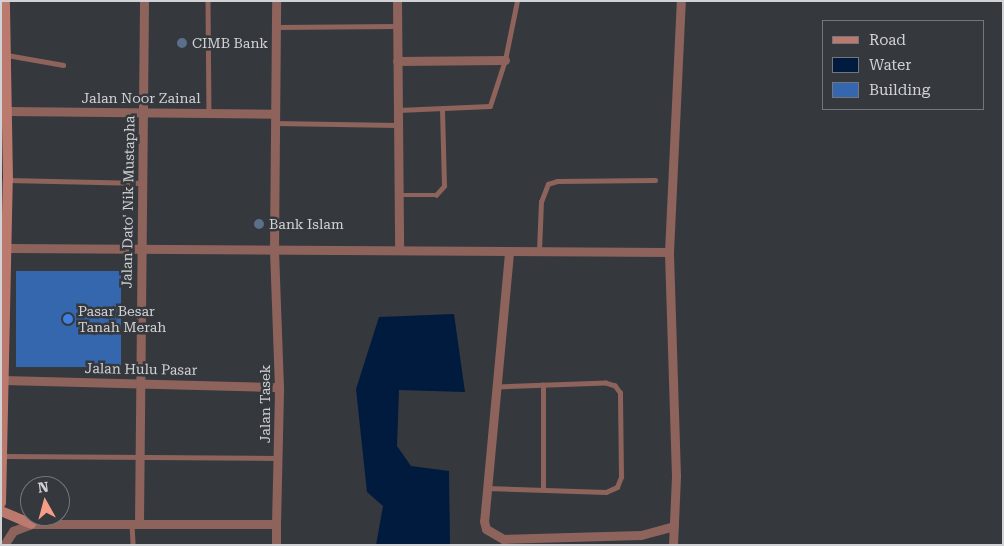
<!DOCTYPE html>
<html>
<head>
<meta charset="utf-8">
<style>
  body { margin:0 }
  #map { position:relative; width:1004px; height:546px; overflow:hidden; background:#35383d; font-family:"Roboto Serif",serif }
  div>[style] { position:absolute }
  [style*='--x'] { left:calc(var(--x)*1px); top:calc(var(--y)*1px); width:calc(var(--w)*1px); rotate:calc(var(--a)*1deg) }
  .water>* { inset:0; background:#001b3e }
  .building>* { inset:0; background:#3467ad; transform-origin:0 0 }
  .lane>* { height:4.5px; margin:-2.25px; padding:0 2.25px; transform-origin:2.25px; border-radius:2.25px; background:#8d635c }
  .street>* { height:9px; margin:-4.5px; padding:0 4.5px; transform-origin:4.5px; border-radius:4.5px; background:#8d635c }
  .secondary>* { height:10px; margin:-5px; padding:0 5px; transform-origin:5px; border-radius:5px; background:#bc7a6f }
  .dots>* { width:14px; height:14px; translate:-50% -50%; box-sizing:border-box; border:2px solid #35383d; border-radius:50% }
  span { translate:-50% -50%; white-space:nowrap; text-align:center; line-height:1.15; -webkit-text-stroke:5px #35383d; paint-order:stroke }
  .poi-label { font-size:14px; color:#d0d2d5 }
  .left { translate:0 -50%; text-align:left }
  .street-label { font-size:14px; color:#d0d2d5 }
  .frame { position:absolute; inset:0; border:2px solid #d0d2d5; pointer-events:none }
  .legend { position:absolute; left:822px; top:20px; width:162px; height:90px; box-sizing:border-box; background:#35383d; border:1px solid #73767a; margin:0; padding:6px 9px; list-style:none; font-size:15px; color:#d0d2d5 }
  .legend li { display:flex; align-items:center; gap:10px; height:25px }
  .legend b { width:25px; border:1px solid #73767a }
  .north { position:absolute; left:20px; top:476px; width:50px; height:50px; box-sizing:border-box; background:#35383d; border:1px solid #73767a; border-radius:50%; rotate:353deg; font-size:14px; font-weight:700; line-height:20px; text-align:center; color:#d0d2d5 }
  .north::after { content:''; display:block; margin:auto; width:18px; height:22px; background:#f49e87; clip-path:polygon(50% 0,100% 100%,50% 72%,0 100%) }
</style>
</head>
<body>
<div id="map">
  <div class="water">
    <div style="clip-path:polygon(454px 314px,465px 392px,399px 390px,397px 446px,411px 466px,449px 471px,450px 545px,376px 545px,383px 506px,367px 492px,356px 389px,379px 317px)"></div>
  </div>
  <div class="building">
    <div style="left:16px;top:271px;width:105px;height:96px"></div>
  </div>
  <div class="lane">
    <div style="--x:208;--y:1;--w:112;--a:89.5"></div>
    <div style="--x:276;--y:27;--w:121;--a:-0.5"></div>
    <div style="--x:7;--y:55;--w:57;--a:10.1"></div>
    <div style="--x:398;--y:110;--w:92;--a:-2.5"></div>
    <div style="--x:490;--y:106;--w:48;--a:-71.9"></div>
    <div style="--x:505;--y:60;--w:60;--a:-78.5"></div>
    <div style="--x:274;--y:123;--w:124;--a:0.9"></div>
    <div style="--x:8;--y:180;--w:134;--a:1.3"></div>
    <div style="--x:399;--y:195;--w:37;--a:0"></div>
    <div style="--x:436;--y:195;--w:12;--a:-48"></div>
    <div style="--x:444;--y:186;--w:77;--a:-91.5"></div>
    <div style="--x:539;--y:251;--w:49;--a:-87.7"></div>
    <div style="--x:541;--y:202;--w:19;--a:-69"></div>
    <div style="--x:548;--y:184;--w:9;--a:-18"></div>
    <div style="--x:557;--y:181;--w:98;--a:-0.6"></div>
    <div style="--x:3;--y:456;--w:274;--a:0.4"></div>
    <div style="--x:487;--y:488;--w:119;--a:1.9"></div>
    <div style="--x:606;--y:492;--w:12;--a:-24"></div>
    <div style="--x:617;--y:487;--w:11;--a:-68"></div>
    <div style="--x:621;--y:477;--w:84;--a:-90.7"></div>
    <div style="--x:620;--y:393;--w:9;--a:-126"></div>
    <div style="--x:615;--y:386;--w:9;--a:-162"></div>
    <div style="--x:606;--y:383;--w:108;--a:177.9"></div>
    <div style="--x:543;--y:490;--w:105;--a:-90"></div>
    <div style="--x:132;--y:524;--w:21;--a:87"></div>
  </div>
  <div class="street">
    <div style="--x:397;--y:1;--w:248;--a:89.5"></div>
    <div style="--x:397;--y:61;--w:108;--a:-0.5"></div>
    <div style="--x:7;--y:111;--w:267;--a:0.6"></div>
    <div style="--x:7;--y:248;--w:662;--a:0.35"></div>
    <div style="--x:509;--y:253;--w:269;--a:95.3"></div>
    <div style="--x:484;--y:521;--w:8;--a:76"></div>
    <div style="--x:486;--y:529;--w:20;--a:30"></div>
    <div style="--x:503;--y:539;--w:138;--a:-1.7"></div>
    <div style="--x:641;--y:535;--w:34;--a:-15"></div>
    <div style="--x:3;--y:380;--w:276;--a:1.5"></div>
    <div style="--x:139;--y:524;--w:523;--a:-89.45"></div>
    <div style="--x:4;--y:545;--w:17;--a:-57"></div>
    <div style="--x:13;--y:531;--w:19;--a:-21"></div>
    <div style="--x:31;--y:524;--w:245;--a:0"></div>
    <div style="--x:276;--y:524;--w:137;--a:-88.7"></div>
    <div style="--x:279;--y:387;--w:139;--a:-92.1"></div>
    <div style="--x:274;--y:248;--w:247;--a:-89.5"></div>
    <div style="--x:276;--y:545;--w:21;--a:-90"></div>
    <div style="--x:673;--y:545;--w:69;--a:-87.5"></div>
    <div style="--x:676;--y:476;--w:224;--a:-91.8"></div>
    <div style="--x:669;--y:252;--w:251;--a:-87.3"></div>
  </div>
  <div class="secondary">
    <div style="--x:1;--y:503;--w:323;--a:-88.8"></div>
    <div style="--x:8;--y:180;--w:179;--a:-91"></div>
    <div style="--x:1;--y:511;--w:33;--a:23"></div>
  </div>
  <div class="dots">
    <div style="left:182px;top:43px;background:#5c6f8a"></div>
    <div style="left:259px;top:224px;background:#5c6f8a"></div>
    <div style="left:68px;top:319px;background:#3f7fe0"></div>
  </div>
  <div class="poi-label">
    <span class="left" style="left:192px;top:43px">CIMB Bank</span>
    <span class="left" style="left:269px;top:224px">Bank Islam</span>
    <span class="left" style="left:78px;top:319px">Pasar Besar<br>Tanah Merah</span>
  </div>
  <div class="street-label">
    <span style="left:141px;top:98px">Jalan Noor Zainal</span>
    <span style="left:128px;top:202px;rotate:-89deg">Jalan Dato' Nik Mustapha</span>
    <span style="left:141px;top:369px;rotate:1deg">Jalan Hulu Pasar</span>
    <span style="left:265px;top:404px;rotate:-90deg">Jalan Tasek</span>
  </div>
  <div class="frame"></div>
  <ul class="legend">
  <li><b style="height:6px;background:#bc7a6f"></b>Road</li>
  <li><b style="height:14px;background:#001b3e"></b>Water</li>
  <li><b style="height:14px;background:#3467ad"></b>Building</li>
  </ul>
  <div class="north">N</div>
</div>
</body>
</html>
